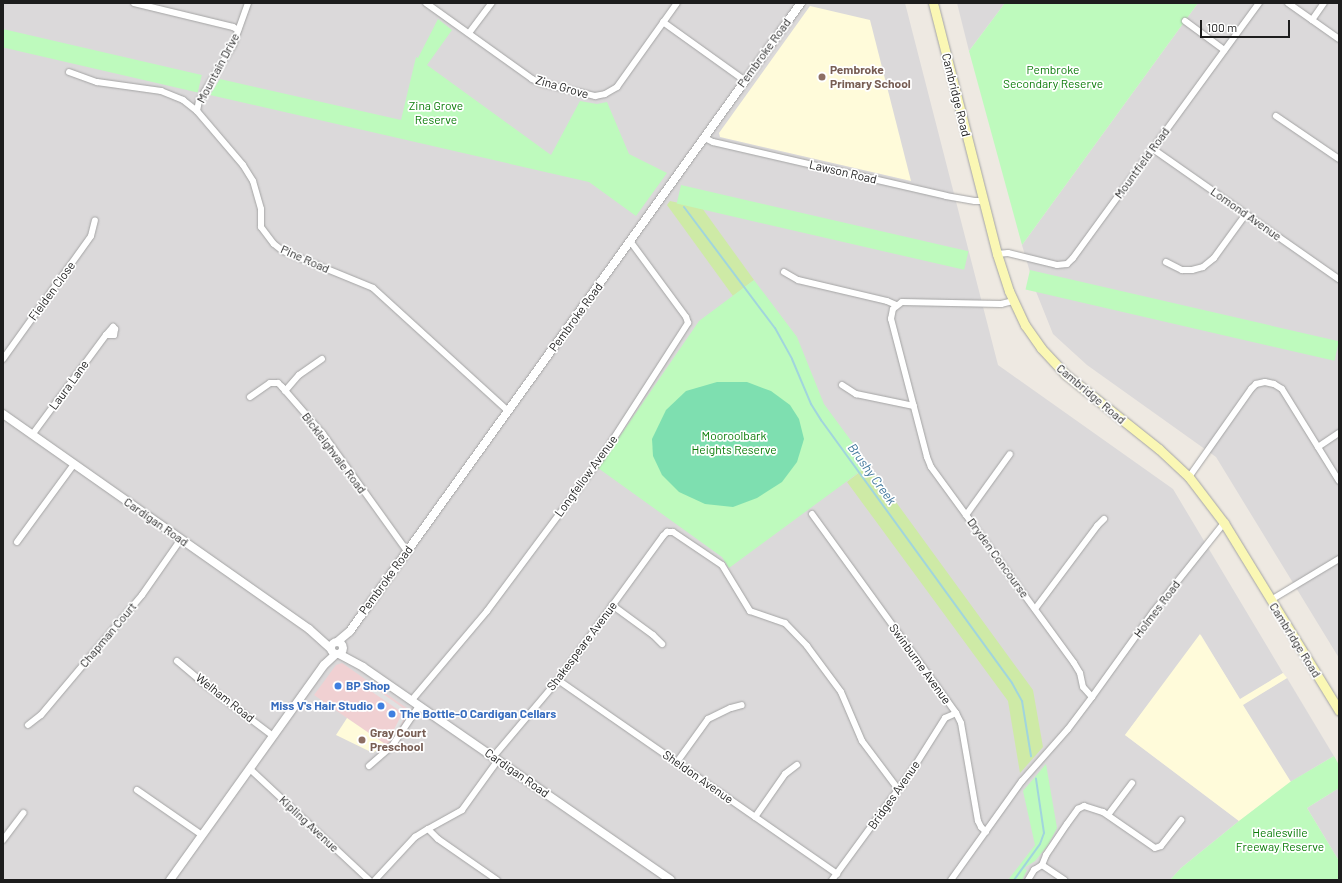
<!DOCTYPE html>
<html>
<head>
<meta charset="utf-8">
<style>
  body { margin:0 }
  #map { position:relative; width:1342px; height:883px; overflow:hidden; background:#eee9e2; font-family:Barlow,sans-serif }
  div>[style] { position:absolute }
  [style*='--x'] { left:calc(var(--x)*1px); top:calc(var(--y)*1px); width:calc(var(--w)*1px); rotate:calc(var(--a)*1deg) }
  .residential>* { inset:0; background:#dbd9da; transform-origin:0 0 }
  .commercial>* { inset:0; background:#f0d0d2 }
  .education>* { inset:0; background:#fffbda }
  .grass>* { inset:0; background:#ceeaa6 }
  .park>* { inset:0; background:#befabd; transform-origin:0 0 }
  .pitch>* { inset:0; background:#7edfb0 }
  .parking>* { inset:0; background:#e1e1e1; transform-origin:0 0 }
  .stream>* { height:2px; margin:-1px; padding:0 1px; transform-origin:1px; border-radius:1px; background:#a1d5dd }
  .roads { filter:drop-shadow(0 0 1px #a4a4a4) drop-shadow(0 0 1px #a4a4a4) }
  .minor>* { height:6px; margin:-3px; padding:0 3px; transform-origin:3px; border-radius:3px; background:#fff }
  .tertiary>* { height:8px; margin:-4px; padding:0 4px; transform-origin:4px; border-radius:4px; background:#fff }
  .tertiary>.ring { margin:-4px; padding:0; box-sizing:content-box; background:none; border:8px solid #fff; border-radius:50% }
  .secondary>* { height:9px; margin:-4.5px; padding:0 4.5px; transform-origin:4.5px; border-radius:4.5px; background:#faf7b4 }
  .dots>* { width:11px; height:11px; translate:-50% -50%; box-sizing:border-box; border:2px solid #fff; border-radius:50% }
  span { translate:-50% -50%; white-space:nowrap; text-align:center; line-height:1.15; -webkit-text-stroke:3.5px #fff; paint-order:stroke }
  .street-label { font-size:12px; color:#1d1d1d }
  .education-label { font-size:12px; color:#785e54; font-weight:700 }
  .left { translate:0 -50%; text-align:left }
  .park-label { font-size:12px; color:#0b7c09 }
  .shop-label { font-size:12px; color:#366cbe; font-weight:700 }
  .right { translate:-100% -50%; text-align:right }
  .water-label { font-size:13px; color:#42799d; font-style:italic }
  .frame { position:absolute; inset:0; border:4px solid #1d1d1d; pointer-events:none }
  .scale { position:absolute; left:1200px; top:20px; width:90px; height:18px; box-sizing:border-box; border:2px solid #1d1d1d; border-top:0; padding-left:5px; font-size:12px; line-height:14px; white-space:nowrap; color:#1d1d1d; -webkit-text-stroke:3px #fff; paint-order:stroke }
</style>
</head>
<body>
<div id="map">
  <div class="residential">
    <div style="clip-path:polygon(3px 3px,905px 3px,998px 365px,1173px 489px,1283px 673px,1240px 700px,1201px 635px,1125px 735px,1239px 821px,1181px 868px,1170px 880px,3px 880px)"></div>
    <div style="clip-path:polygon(957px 3px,1005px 3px,969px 51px)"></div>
    <div style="clip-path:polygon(1198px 3px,1339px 3px,1339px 658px,1216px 457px,1087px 365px,1053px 334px,1035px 289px,1022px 245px)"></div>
    <div style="left:1287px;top:678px;width:91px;height:52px;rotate:59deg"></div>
    <div style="clip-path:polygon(1339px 788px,1339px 861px,1307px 808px)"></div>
  </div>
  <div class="commercial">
    <div style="clip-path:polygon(342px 663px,411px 711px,387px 746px,314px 695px,336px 665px)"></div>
  </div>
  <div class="education">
    <div style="clip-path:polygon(810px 6px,870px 20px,911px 181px,720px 137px,719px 133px)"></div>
    <div style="clip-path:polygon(1200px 634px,1240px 699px,1283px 673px,1287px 678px,1243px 705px,1291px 782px,1239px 821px,1125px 735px)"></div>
    <div style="clip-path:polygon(347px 718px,385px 744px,373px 753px,336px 735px)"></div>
  </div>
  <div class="grass">
    <div style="clip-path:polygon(670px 201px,702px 208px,754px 280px,733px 296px,667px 205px)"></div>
    <div style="clip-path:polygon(869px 465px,1033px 690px,1043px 747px,1020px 773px,1008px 701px,847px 482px)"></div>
  </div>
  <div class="park">
    <div style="clip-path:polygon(1005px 3px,1198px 3px,1022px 245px,969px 51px)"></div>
    <div style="clip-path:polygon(438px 19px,452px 30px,427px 65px,551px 155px,580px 101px,597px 104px,607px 102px,629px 154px,667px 173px,636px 216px,589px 182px,210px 95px,220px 79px,401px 120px,416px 57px,418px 58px)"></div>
    <div style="left:3px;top:29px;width:204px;height:18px;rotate:13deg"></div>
    <div style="left:681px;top:185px;width:295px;height:19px;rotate:13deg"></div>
    <div style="left:1030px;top:270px;width:317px;height:20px;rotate:13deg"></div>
    <div style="clip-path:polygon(754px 280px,797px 337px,824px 404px,869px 465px,729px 568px,722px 557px,598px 468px,699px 321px)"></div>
    <div style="clip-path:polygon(1334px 756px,1339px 765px,1339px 788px,1307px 808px,1339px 861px,1339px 880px,1170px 880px,1181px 868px,1239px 821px,1290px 782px)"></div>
    <div style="clip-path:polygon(1046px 764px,1057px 828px,1048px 845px,1035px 861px,1024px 868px,1027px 870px,1022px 880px,1008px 880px,1035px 845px,1023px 791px)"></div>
  </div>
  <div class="pitch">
    <div style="clip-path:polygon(717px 382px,747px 382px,771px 391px,790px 405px,799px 419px,804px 439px,797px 462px,782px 482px,757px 498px,733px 507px,705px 504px,679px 492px,662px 475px,653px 456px,652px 439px,666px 410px,686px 391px)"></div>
  </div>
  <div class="parking">
    <div style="clip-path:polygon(365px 681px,403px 708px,400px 711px,362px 685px)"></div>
    <div style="left:402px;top:714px;width:4px;height:29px;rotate:27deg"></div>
  </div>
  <div class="stream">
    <div style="--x:684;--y:207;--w:151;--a:53.1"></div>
    <div style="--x:775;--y:328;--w:35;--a:61"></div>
    <div style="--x:792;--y:359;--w:49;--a:67.1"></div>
    <div style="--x:811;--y:404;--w:19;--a:58"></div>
    <div style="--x:821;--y:420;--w:325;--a:54"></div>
    <div style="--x:1012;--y:683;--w:21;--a:61"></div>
    <div style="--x:1022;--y:701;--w:56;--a:80.7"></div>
    <div style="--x:1014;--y:880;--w:44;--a:-54.2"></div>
    <div style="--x:1040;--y:844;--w:12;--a:-70"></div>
    <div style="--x:1044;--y:833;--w:55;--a:-98.4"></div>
  </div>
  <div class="roads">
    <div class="minor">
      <div style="--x:134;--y:3;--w:102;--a:13.6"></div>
      <div style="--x:233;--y:27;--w:6;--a:31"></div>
      <div style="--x:426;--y:3;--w:130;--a:35.6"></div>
      <div style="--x:532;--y:79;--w:10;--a:24"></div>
      <div style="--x:541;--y:83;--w:56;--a:13.5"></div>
      <div style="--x:595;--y:96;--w:10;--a:-11"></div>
      <div style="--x:605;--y:94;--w:14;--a:-30"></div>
      <div style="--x:617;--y:87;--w:103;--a:-54.5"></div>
      <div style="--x:1288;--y:3;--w:62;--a:35.2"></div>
      <div style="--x:1312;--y:20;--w:21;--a:-55"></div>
      <div style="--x:1185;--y:21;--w:49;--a:36.6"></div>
      <div style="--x:663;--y:22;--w:100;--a:35.6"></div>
      <div style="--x:469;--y:33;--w:38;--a:-53"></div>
      <div style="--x:69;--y:72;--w:30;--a:20"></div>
      <div style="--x:97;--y:82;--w:65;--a:8"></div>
      <div style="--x:161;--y:91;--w:24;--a:22"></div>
      <div style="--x:183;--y:100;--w:18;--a:38"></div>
      <div style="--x:197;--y:111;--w:71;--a:49.6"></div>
      <div style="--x:243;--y:165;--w:19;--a:58"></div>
      <div style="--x:253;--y:181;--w:29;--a:74"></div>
      <div style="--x:261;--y:209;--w:18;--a:90"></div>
      <div style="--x:261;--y:227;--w:21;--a:53"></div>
      <div style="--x:274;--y:244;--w:11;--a:38"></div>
      <div style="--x:283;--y:251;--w:97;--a:22.3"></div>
      <div style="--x:373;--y:288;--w:183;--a:42.3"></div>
      <div style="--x:197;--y:111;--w:10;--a:-79"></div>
      <div style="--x:199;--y:101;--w:66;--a:-58.7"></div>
      <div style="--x:233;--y:45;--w:45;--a:-70.3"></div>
      <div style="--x:1276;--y:116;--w:76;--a:34.3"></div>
      <div style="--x:705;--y:138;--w:9;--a:27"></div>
      <div style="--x:713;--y:142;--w:239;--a:13"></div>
      <div style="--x:946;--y:196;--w:29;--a:10"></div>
      <div style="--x:975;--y:201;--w:8;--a:0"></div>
      <div style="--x:1153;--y:149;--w:227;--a:35"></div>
      <div style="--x:997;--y:254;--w:11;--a:-5"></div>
      <div style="--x:1008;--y:253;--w:50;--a:13.8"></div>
      <div style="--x:1057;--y:265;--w:10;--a:-6"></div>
      <div style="--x:1067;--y:264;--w:8;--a:-45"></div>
      <div style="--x:1073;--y:258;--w:316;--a:-53.9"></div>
      <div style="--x:1166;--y:262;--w:18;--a:27"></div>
      <div style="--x:1182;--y:270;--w:10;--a:0"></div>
      <div style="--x:1192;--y:270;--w:11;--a:-15"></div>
      <div style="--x:1203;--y:267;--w:14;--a:-39"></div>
      <div style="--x:1214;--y:258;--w:54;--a:-54"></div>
      <div style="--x:784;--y:272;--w:16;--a:30"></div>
      <div style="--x:798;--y:280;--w:91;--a:13.3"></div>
      <div style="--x:887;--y:301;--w:10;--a:24"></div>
      <div style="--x:3;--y:359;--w:151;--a:-54.4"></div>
      <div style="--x:91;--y:236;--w:16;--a:-76"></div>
      <div style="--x:842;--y:385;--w:17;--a:33"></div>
      <div style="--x:856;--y:394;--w:59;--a:11.7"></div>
      <div style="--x:285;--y:391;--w:21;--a:-49"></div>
      <div style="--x:299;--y:375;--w:28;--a:-35"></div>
      <div style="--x:250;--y:397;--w:24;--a:-35"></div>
      <div style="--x:270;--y:383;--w:8;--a:0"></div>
      <div style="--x:278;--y:383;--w:6;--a:45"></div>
      <div style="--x:282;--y:387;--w:62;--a:48.9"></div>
      <div style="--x:323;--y:434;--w:144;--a:54.3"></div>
      <div style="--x:32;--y:435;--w:124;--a:-53.5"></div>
      <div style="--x:106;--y:335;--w:11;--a:-49"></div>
      <div style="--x:113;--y:327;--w:3;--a:45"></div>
      <div style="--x:115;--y:329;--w:6;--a:99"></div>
      <div style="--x:114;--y:335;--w:8;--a:180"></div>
      <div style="--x:1318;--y:447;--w:25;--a:-34"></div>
      <div style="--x:1189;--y:477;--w:108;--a:-54.8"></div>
      <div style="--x:1251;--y:389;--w:7;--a:-45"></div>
      <div style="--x:1256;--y:384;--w:9;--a:-13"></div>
      <div style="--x:1265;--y:382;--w:9;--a:13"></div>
      <div style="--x:1274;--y:384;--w:9;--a:32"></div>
      <div style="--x:1282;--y:389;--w:108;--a:58.2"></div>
      <div style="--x:812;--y:514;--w:246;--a:54.1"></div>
      <div style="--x:956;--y:713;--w:11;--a:63"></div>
      <div style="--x:961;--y:723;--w:99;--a:80.2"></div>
      <div style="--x:978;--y:821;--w:7;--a:63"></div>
      <div style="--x:981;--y:827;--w:7;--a:45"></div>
      <div style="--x:966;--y:515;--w:75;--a:-54.2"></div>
      <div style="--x:17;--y:542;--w:97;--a:-53.8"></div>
      <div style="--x:1271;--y:600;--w:79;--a:-31.1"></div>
      <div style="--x:612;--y:605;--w:51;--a:36.2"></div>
      <div style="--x:653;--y:635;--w:13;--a:45"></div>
      <div style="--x:1035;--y:609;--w:104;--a:-53.2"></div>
      <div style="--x:1097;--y:526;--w:10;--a:-45"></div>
      <div style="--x:177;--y:661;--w:34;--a:40"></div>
      <div style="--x:203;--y:683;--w:88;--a:37.1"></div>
      <div style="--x:558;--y:680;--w:340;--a:34.8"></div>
      <div style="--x:1092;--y:697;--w:105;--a:-54.3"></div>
      <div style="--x:1153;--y:612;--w:114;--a:-51.4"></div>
      <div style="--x:411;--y:701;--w:118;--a:-49.8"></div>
      <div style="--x:487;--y:611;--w:191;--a:-53.3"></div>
      <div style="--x:601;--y:458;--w:161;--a:-57.2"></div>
      <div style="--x:688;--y:323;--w:6;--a:-108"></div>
      <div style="--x:686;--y:317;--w:94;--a:-126.4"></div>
      <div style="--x:28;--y:725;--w:16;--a:-38"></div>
      <div style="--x:41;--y:715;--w:157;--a:-49.9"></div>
      <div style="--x:142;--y:595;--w:68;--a:-55.1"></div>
      <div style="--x:493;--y:757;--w:101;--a:-49.8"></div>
      <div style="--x:558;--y:680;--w:178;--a:-53.9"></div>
      <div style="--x:663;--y:536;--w:6;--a:-45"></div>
      <div style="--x:667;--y:532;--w:6;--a:0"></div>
      <div style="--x:673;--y:532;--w:59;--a:34"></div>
      <div style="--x:722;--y:565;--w:54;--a:58.7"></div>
      <div style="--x:750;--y:611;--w:37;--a:19"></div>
      <div style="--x:785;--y:623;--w:32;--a:46"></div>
      <div style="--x:807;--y:646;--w:57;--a:53.5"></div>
      <div style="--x:841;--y:692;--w:53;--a:66.8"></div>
      <div style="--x:862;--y:741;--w:60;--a:53.1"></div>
      <div style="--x:677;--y:762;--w:53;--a:-54.2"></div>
      <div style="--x:708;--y:719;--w:25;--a:-26"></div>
      <div style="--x:731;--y:708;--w:11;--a:-15"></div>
      <div style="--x:369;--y:766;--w:30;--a:-41"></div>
      <div style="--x:392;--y:746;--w:48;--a:-56"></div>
      <div style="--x:250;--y:769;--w:163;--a:43"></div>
      <div style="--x:137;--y:790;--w:79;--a:34.7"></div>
      <div style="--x:1108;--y:815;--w:40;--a:-53"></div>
      <div style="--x:755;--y:817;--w:52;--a:-55.1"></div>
      <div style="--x:785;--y:774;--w:15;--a:-37"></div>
      <div style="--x:428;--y:829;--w:39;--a:-29"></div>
      <div style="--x:462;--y:810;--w:62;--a:-54.2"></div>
      <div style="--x:3;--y:840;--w:34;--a:-53"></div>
      <div style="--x:1042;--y:865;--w:11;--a:-68"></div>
      <div style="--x:1046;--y:855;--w:37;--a:-56"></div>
      <div style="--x:1067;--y:824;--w:19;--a:-54"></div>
      <div style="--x:1078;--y:809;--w:7;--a:-27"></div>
      <div style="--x:1084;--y:806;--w:20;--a:18"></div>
      <div style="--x:1103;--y:812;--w:63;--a:34.7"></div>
      <div style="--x:1155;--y:848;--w:6;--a:-18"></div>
      <div style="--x:1161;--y:846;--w:33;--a:-52"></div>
      <div style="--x:375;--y:880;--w:59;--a:-47.1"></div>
      <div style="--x:415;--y:837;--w:15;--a:-32"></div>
      <div style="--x:428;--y:829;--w:14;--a:45"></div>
      <div style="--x:438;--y:839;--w:72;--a:34.8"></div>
      <div style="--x:832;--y:880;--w:134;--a:-53.8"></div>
      <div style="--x:911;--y:772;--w:64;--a:-57.8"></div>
      <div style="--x:945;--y:718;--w:12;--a:-24"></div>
      <div style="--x:951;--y:880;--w:122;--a:-54.4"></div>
      <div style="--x:1022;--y:781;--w:69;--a:-48.5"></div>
      <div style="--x:1068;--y:729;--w:40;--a:-53"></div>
      <div style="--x:1092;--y:697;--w:13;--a:-132"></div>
      <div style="--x:1083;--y:687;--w:14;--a:-102"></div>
      <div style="--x:1080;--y:673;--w:12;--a:-121"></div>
      <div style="--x:1074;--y:663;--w:243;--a:-126.1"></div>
      <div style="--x:931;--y:467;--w:11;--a:-112"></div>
      <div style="--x:927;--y:457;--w:143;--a:-104.6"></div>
      <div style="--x:891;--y:319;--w:10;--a:-79"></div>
      <div style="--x:893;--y:309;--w:11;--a:-38"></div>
      <div style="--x:902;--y:302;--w:99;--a:1.2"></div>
      <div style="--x:1001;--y:304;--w:12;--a:-14"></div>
      <div style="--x:1028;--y:880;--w:12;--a:-59"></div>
      <div style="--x:1034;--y:870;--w:9;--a:-32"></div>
      <div style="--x:1042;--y:865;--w:27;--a:34"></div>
    </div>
    <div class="tertiary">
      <div style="--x:3;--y:414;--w:374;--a:35.1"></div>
      <div style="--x:309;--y:629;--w:28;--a:42"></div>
      <div class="ring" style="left:331px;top:642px;width:4px;height:4px"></div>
      <div style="--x:337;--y:642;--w:17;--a:-40"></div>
      <div style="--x:350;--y:631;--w:773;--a:-54.32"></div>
      <div style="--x:339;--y:654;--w:27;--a:28"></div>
      <div style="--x:363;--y:667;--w:374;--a:34.7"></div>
      <div style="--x:170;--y:880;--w:264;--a:-54.4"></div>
      <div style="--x:324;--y:665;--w:16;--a:-43"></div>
    </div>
    <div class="secondary">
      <div style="--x:933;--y:3;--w:259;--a:75.7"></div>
      <div style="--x:997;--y:254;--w:39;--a:72"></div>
      <div style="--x:1009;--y:291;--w:38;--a:65"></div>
      <div style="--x:1025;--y:325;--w:28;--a:55"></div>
      <div style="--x:1041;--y:348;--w:35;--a:47"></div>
      <div style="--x:1065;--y:374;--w:120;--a:38.6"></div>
      <div style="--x:1159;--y:449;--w:41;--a:43"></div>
      <div style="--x:1189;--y:477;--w:58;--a:52.7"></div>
      <div style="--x:1224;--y:523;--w:220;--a:58.5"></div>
    </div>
  </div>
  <div class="dots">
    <div style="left:822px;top:77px;background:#8d6e63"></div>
    <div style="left:338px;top:686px;background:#3f7fe0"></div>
    <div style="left:381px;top:706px;background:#3f7fe0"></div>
    <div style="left:392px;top:714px;background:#3f7fe0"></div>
    <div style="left:362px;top:740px;background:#8d6e63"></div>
  </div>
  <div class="street-label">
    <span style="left:764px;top:53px;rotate:-54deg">Pembroke Road</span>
    <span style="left:218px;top:68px;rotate:-62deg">Mountain Drive</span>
    <span style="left:562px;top:87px;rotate:16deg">Zina Grove</span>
    <span style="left:956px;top:95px;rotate:76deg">Cambridge Road</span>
    <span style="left:1142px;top:163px;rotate:-54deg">Mountfield Road</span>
    <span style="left:843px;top:172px;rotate:13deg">Lawson Road</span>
    <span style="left:1246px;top:214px;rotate:35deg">Lomond Avenue</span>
    <span style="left:305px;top:259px;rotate:24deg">Pine Road</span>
    <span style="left:52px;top:291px;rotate:-54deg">Fielden Close</span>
    <span style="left:576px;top:317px;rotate:-54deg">Pembroke Road</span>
    <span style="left:69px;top:385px;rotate:-54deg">Laura Lane</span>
    <span style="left:1091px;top:394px;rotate:40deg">Cambridge Road</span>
    <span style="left:334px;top:453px;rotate:53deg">Bickleighvale Road</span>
    <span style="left:586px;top:476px;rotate:-54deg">Longfellow Avenue</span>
    <span style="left:156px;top:522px;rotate:35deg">Cardigan Road</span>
    <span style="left:998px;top:558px;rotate:54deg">Dryden Concourse</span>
    <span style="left:386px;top:580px;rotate:-54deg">Pembroke Road</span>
    <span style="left:1157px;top:609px;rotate:-53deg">Holmes Road</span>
    <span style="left:108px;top:635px;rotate:-50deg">Chapman Court</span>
    <span style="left:1295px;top:640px;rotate:58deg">Cambridge Road</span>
    <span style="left:582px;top:646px;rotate:-53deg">Shakespeare Avenue</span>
    <span style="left:920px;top:664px;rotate:54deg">Swinburne Avenue</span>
    <span style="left:225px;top:698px;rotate:38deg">Welham Road</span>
    <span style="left:517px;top:773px;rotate:35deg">Cardigan Road</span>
    <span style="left:698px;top:777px;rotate:35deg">Sheldon Avenue</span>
    <span style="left:894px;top:795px;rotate:-55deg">Bridges Avenue</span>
    <span style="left:309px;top:824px;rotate:43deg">Kipling Avenue</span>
  </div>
  <div class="education-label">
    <span class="left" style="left:830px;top:77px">Pembroke<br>Primary School</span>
    <span class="left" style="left:370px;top:740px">Gray Court<br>Preschool</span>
  </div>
  <div class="park-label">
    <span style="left:1053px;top:77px">Pembroke<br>Secondary Reserve</span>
    <span style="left:436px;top:113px">Zina Grove<br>Reserve</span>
    <span style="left:734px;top:443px">Mooroolbark<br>Heights Reserve</span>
    <span style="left:1280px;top:840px">Healesville<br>Freeway Reserve</span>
  </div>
  <div class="shop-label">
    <span class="left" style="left:346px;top:686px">BP Shop</span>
    <span class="right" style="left:373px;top:706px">Miss V's Hair Studio</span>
    <span class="left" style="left:400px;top:714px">The Bottle-O Cardigan Cellars</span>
  </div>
  <div class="water-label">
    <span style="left:872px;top:474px;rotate:54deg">Brushy Creek</span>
  </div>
  <div class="frame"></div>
  <div class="scale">100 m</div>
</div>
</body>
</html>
